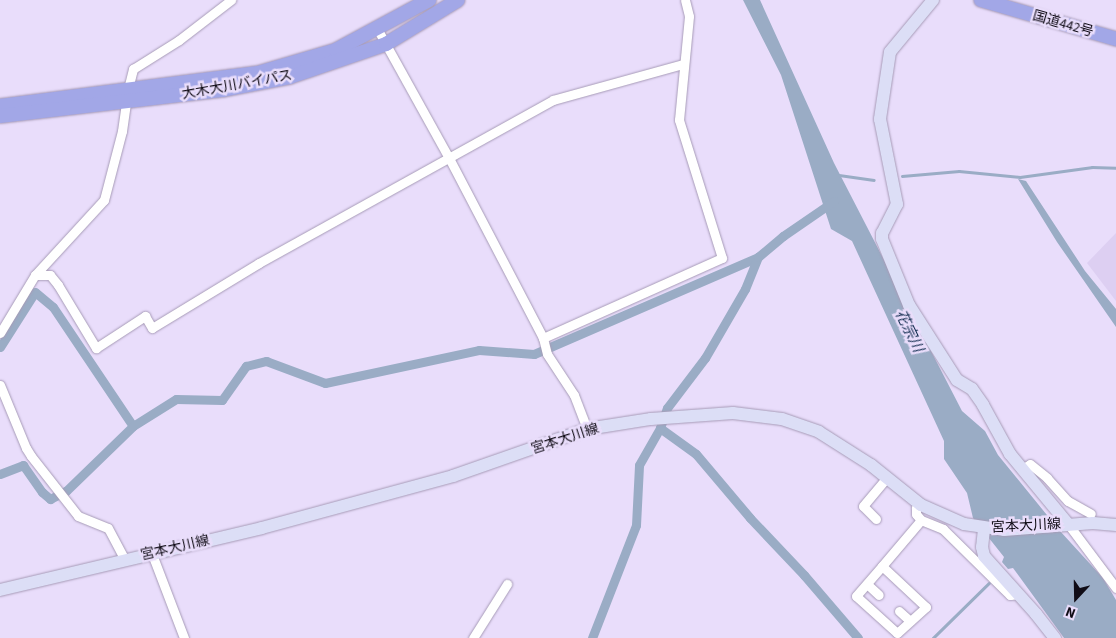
<!DOCTYPE html>
<html>
<head>
<meta charset="utf-8">
<style>
  body { margin:0 }
  #map { position:relative; width:1116px; height:638px; overflow:hidden; background:#e9ddfb; font-family:"Source Sans 3","Noto Sans JP",sans-serif }
  div>[style] { position:absolute }
  [style*='--x'] { left:calc(var(--x)*1px); top:calc(var(--y)*1px); width:calc(var(--w)*1px); rotate:calc(var(--a)*1deg) }
  .built>* { inset:0; background:#ddcff2 }
  .water>* { inset:0; background:#9aacc5 }
  .stream>* { height:2.5px; margin:-1.25px; padding:0 1.25px; transform-origin:1.25px; border-radius:1.25px; background:#9aacc5 }
  .canal>* { height:9px; margin:-4.5px; padding:0 4.5px; transform-origin:4.5px; border-radius:4.5px; background:#9aacc5 }
  .roads { filter:drop-shadow(0 0 1px #a79bb7) drop-shadow(0 0 1px #a79bb7) }
  .minor>* { height:9px; margin:-4.5px; padding:0 4.5px; transform-origin:4.5px; border-radius:4.5px; background:#fff }
  .secondary>* { height:12px; margin:-6px; padding:0 6px; transform-origin:6px; border-radius:6px; background:#dcdef6 }
  .trunk>* { height:14px; margin:-7px; padding:0 7px; transform-origin:7px; border-radius:7px; background:#a2a7e7 }
  span { translate:-50% -50%; white-space:nowrap; text-align:center; line-height:1.15; -webkit-text-stroke:5px #e9ddfb; paint-order:stroke }
  .street-label { font-size:14px; color:#100c16 }
  .water-label { font-size:15px; color:#102b4e; font-style:italic }
  .north { position:absolute; left:1051px; top:573px; width:50px; height:50px; -webkit-text-stroke:4px #e9ddfb; paint-order:stroke; rotate:201deg; font-size:14px; font-weight:700; line-height:20px; text-align:center; color:#100c16 }
  .north::after { content:''; display:block; margin:auto; width:18px; height:22px; background:#100c16; clip-path:polygon(50% 0,100% 100%,50% 72%,0 100%) }
</style>
</head>
<body>
<div id="map">
  <div class="built">
    <div style="clip-path:polygon(1116px 233px,1116px 301px,1087px 263px)"></div>
  </div>
  <div class="water">
    <div style="clip-path:polygon(743px 0,760px 0,834px 163px,962px 411px,985px 431px,998px 455px,1060px 531px,1103px 578px,1116px 600px,1116px 638px,1064px 638px,1013px 568px,1008px 569px,1002px 562px,1004px 557px,973px 518px,967px 493px,944px 459px,944px 441px,852px 241px,831px 229px,781px 75px)"></div>
    <div style="clip-path:polygon(1018px 179px,1026px 181px,1085px 271px,1116px 309px,1116px 327px,1057px 242px)"></div>
  </div>
  <div class="stream">
    <div style="--x:839;--y:175;--w:35;--a:8"></div>
    <div style="--x:902;--y:176;--w:57;--a:-5"></div>
    <div style="--x:959;--y:171;--w:61;--a:5.6"></div>
    <div style="--x:1020;--y:177;--w:73;--a:-7.9"></div>
    <div style="--x:1092;--y:167;--w:24;--a:2"></div>
    <div style="--x:933;--y:638;--w:78;--a:-44.5"></div>
  </div>
  <div class="canal">
    <div style="--x:0;--y:347;--w:65;--a:-57.5"></div>
    <div style="--x:35;--y:292;--w:23;--a:40"></div>
    <div style="--x:53;--y:307;--w:143;--a:56.1"></div>
    <div style="--x:660;--y:428;--w:44;--a:35.8"></div>
    <div style="--x:696;--y:454;--w:84;--a:49.8"></div>
    <div style="--x:750;--y:518;--w:79;--a:46.5"></div>
    <div style="--x:804;--y:575;--w:83;--a:49.4"></div>
    <div style="--x:0;--y:474;--w:25;--a:-21"></div>
    <div style="--x:23;--y:465;--w:33;--a:55"></div>
    <div style="--x:42;--y:492;--w:11;--a:41"></div>
    <div style="--x:50;--y:499;--w:18;--a:-27"></div>
    <div style="--x:66;--y:491;--w:93;--a:-44.1"></div>
    <div style="--x:133;--y:426;--w:51;--a:-32.1"></div>
    <div style="--x:176;--y:399;--w:46;--a:1.2"></div>
    <div style="--x:222;--y:400;--w:42;--a:-54.8"></div>
    <div style="--x:246;--y:366;--w:21;--a:-14"></div>
    <div style="--x:266;--y:361;--w:63;--a:20.4"></div>
    <div style="--x:325;--y:383;--w:157;--a:-12.1"></div>
    <div style="--x:479;--y:350;--w:55;--a:4.2"></div>
    <div style="--x:534;--y:354;--w:244;--a:-23.4"></div>
    <div style="--x:592;--y:638;--w:121;--a:-68.7"></div>
    <div style="--x:636;--y:525;--w:60;--a:-87.1"></div>
    <div style="--x:639;--y:465;--w:43;--a:-60.4"></div>
    <div style="--x:660;--y:428;--w:21;--a:-71"></div>
    <div style="--x:667;--y:408;--w:63;--a:-52.8"></div>
    <div style="--x:705;--y:358;--w:80;--a:-59.9"></div>
    <div style="--x:745;--y:289;--w:35;--a:-68"></div>
    <div style="--x:758;--y:257;--w:33;--a:-40"></div>
    <div style="--x:783;--y:236;--w:62;--a:-34.5"></div>
  </div>
  <div class="roads">
    <div class="minor">
      <div style="--x:378;--y:30;--w:146;--a:61"></div>
      <div style="--x:449;--y:158;--w:203;--a:62.4"></div>
      <div style="--x:543;--y:338;--w:16;--a:76"></div>
      <div style="--x:547;--y:354;--w:49;--a:56.6"></div>
      <div style="--x:574;--y:395;--w:36;--a:69"></div>
      <div style="--x:35;--y:275;--w:15;--a:0"></div>
      <div style="--x:50;--y:275;--w:13;--a:51"></div>
      <div style="--x:58;--y:285;--w:74;--a:58.9"></div>
      <div style="--x:96;--y:348;--w:59;--a:-33.1"></div>
      <div style="--x:145;--y:316;--w:14;--a:60"></div>
      <div style="--x:152;--y:328;--w:125;--a:-31.3"></div>
      <div style="--x:259;--y:263;--w:336;--a:-29"></div>
      <div style="--x:553;--y:100;--w:135;--a:-15.5"></div>
      <div style="--x:0;--y:333;--w:68;--a:-58.9"></div>
      <div style="--x:35;--y:275;--w:102;--a:-47.4"></div>
      <div style="--x:104;--y:200;--w:71;--a:-75.4"></div>
      <div style="--x:122;--y:131;--w:42;--a:-81.9"></div>
      <div style="--x:128;--y:89;--w:21;--a:-76"></div>
      <div style="--x:133;--y:69;--w:54;--a:-32.2"></div>
      <div style="--x:179;--y:40;--w:66;--a:-37.6"></div>
      <div style="--x:543;--y:338;--w:196;--a:-24.1"></div>
      <div style="--x:722;--y:258;--w:145;--a:-107.3"></div>
      <div style="--x:679;--y:120;--w:104;--a:-84.5"></div>
      <div style="--x:689;--y:16;--w:16;--a:-104"></div>
      <div style="--x:0;--y:385;--w:68;--a:67.6"></div>
      <div style="--x:26;--y:448;--w:9;--a:58"></div>
      <div style="--x:31;--y:456;--w:76;--a:51.9"></div>
      <div style="--x:78;--y:516;--w:32;--a:22"></div>
      <div style="--x:108;--y:528;--w:36;--a:62"></div>
      <div style="--x:1022;--y:469;--w:9;--a:-32"></div>
      <div style="--x:1030;--y:464;--w:22;--a:39"></div>
      <div style="--x:1047;--y:478;--w:31;--a:48"></div>
      <div style="--x:1068;--y:501;--w:26;--a:29"></div>
      <div style="--x:921;--y:505;--w:6;--a:149"></div>
      <div style="--x:916;--y:508;--w:6;--a:90"></div>
      <div style="--x:916;--y:514;--w:8;--a:50"></div>
      <div style="--x:921;--y:520;--w:24;--a:22"></div>
      <div style="--x:943;--y:529;--w:94;--a:44.6"></div>
      <div style="--x:1010;--y:595;--w:9;--a:-6"></div>
      <div style="--x:876;--y:519;--w:18;--a:-135"></div>
      <div style="--x:863;--y:506;--w:38;--a:-50"></div>
      <div style="--x:1068;--y:524;--w:80;--a:53.1"></div>
      <div style="--x:152;--y:554;--w:90;--a:69.1"></div>
      <div style="--x:882;--y:566;--w:60;--a:43"></div>
      <div style="--x:926;--y:607;--w:39;--a:138"></div>
      <div style="--x:897;--y:633;--w:55;--a:-137.9"></div>
      <div style="--x:856;--y:596;--w:40;--a:-49"></div>
      <div style="--x:882;--y:566;--w:60;--a:-49.7"></div>
      <div style="--x:867;--y:584;--w:16;--a:43"></div>
      <div style="--x:899;--y:611;--w:15;--a:42"></div>
      <div style="--x:473;--y:638;--w:64;--a:-57.8"></div>
    </div>
    <div class="secondary">
      <div style="--x:933;--y:0;--w:67;--a:129.6"></div>
      <div style="--x:890;--y:52;--w:68;--a:98.5"></div>
      <div style="--x:880;--y:119;--w:87;--a:78.7"></div>
      <div style="--x:897;--y:204;--w:33;--a:117"></div>
      <div style="--x:882;--y:233;--w:6;--a:90"></div>
      <div style="--x:882;--y:239;--w:71;--a:67.8"></div>
      <div style="--x:909;--y:305;--w:89;--a:57.4"></div>
      <div style="--x:957;--y:380;--w:17;--a:31"></div>
      <div style="--x:972;--y:389;--w:19;--a:55"></div>
      <div style="--x:983;--y:405;--w:56;--a:61.1"></div>
      <div style="--x:1010;--y:454;--w:91;--a:50.4"></div>
      <div style="--x:984;--y:529;--w:18;--a:96"></div>
      <div style="--x:982;--y:547;--w:9;--a:77"></div>
      <div style="--x:984;--y:556;--w:78;--a:48.1"></div>
      <div style="--x:1036;--y:614;--w:31;--a:52"></div>
      <div style="--x:0;--y:590;--w:269;--a:-13.3"></div>
      <div style="--x:262;--y:528;--w:198;--a:-15.2"></div>
      <div style="--x:453;--y:476;--w:142;--a:-19.3"></div>
      <div style="--x:587;--y:429;--w:65;--a:-8.9"></div>
      <div style="--x:651;--y:419;--w:82;--a:-4.2"></div>
      <div style="--x:733;--y:413;--w:49;--a:7"></div>
      <div style="--x:782;--y:419;--w:39;--a:19"></div>
      <div style="--x:819;--y:432;--w:62;--a:32.4"></div>
      <div style="--x:871;--y:465;--w:64;--a:38.7"></div>
      <div style="--x:921;--y:505;--w:47;--a:23.8"></div>
      <div style="--x:964;--y:524;--w:40;--a:8.5"></div>
      <div style="--x:1004;--y:530;--w:89;--a:-4.5"></div>
      <div style="--x:1093;--y:523;--w:23;--a:5"></div>
    </div>
    <div class="trunk">
      <div style="--x:981;--y:0;--w:141;--a:16.1"></div>
      <div style="--x:0;--y:106;--w:260;--a:-7.3"></div>
      <div style="--x:258;--y:73;--w:81;--a:-16.4"></div>
      <div style="--x:336;--y:50;--w:106;--a:-28.3"></div>
      <div style="--x:0;--y:116;--w:225;--a:-6.7"></div>
      <div style="--x:223;--y:90;--w:68;--a:-11"></div>
      <div style="--x:290;--y:77;--w:102;--a:-19"></div>
      <div style="--x:386;--y:44;--w:84;--a:-31.4"></div>
    </div>
  </div>
  <div class="street-label">
    <span style="left:1063px;top:24px;rotate:16deg">国道442号</span>
    <span style="left:237px;top:85px;rotate:-10deg">大木大川バイパス</span>
    <span style="left:565px;top:439px;rotate:-18deg">宮本大川線</span>
    <span style="left:1026px;top:526px;rotate:-3deg">宮本大川線</span>
    <span style="left:175px;top:548px;rotate:-13deg">宮本大川線</span>
  </div>
  <div class="water-label">
    <span style="left:909px;top:331px;rotate:64deg">花宗川</span>
  </div>
  <div class="north">N</div>
</div>
</body>
</html>
